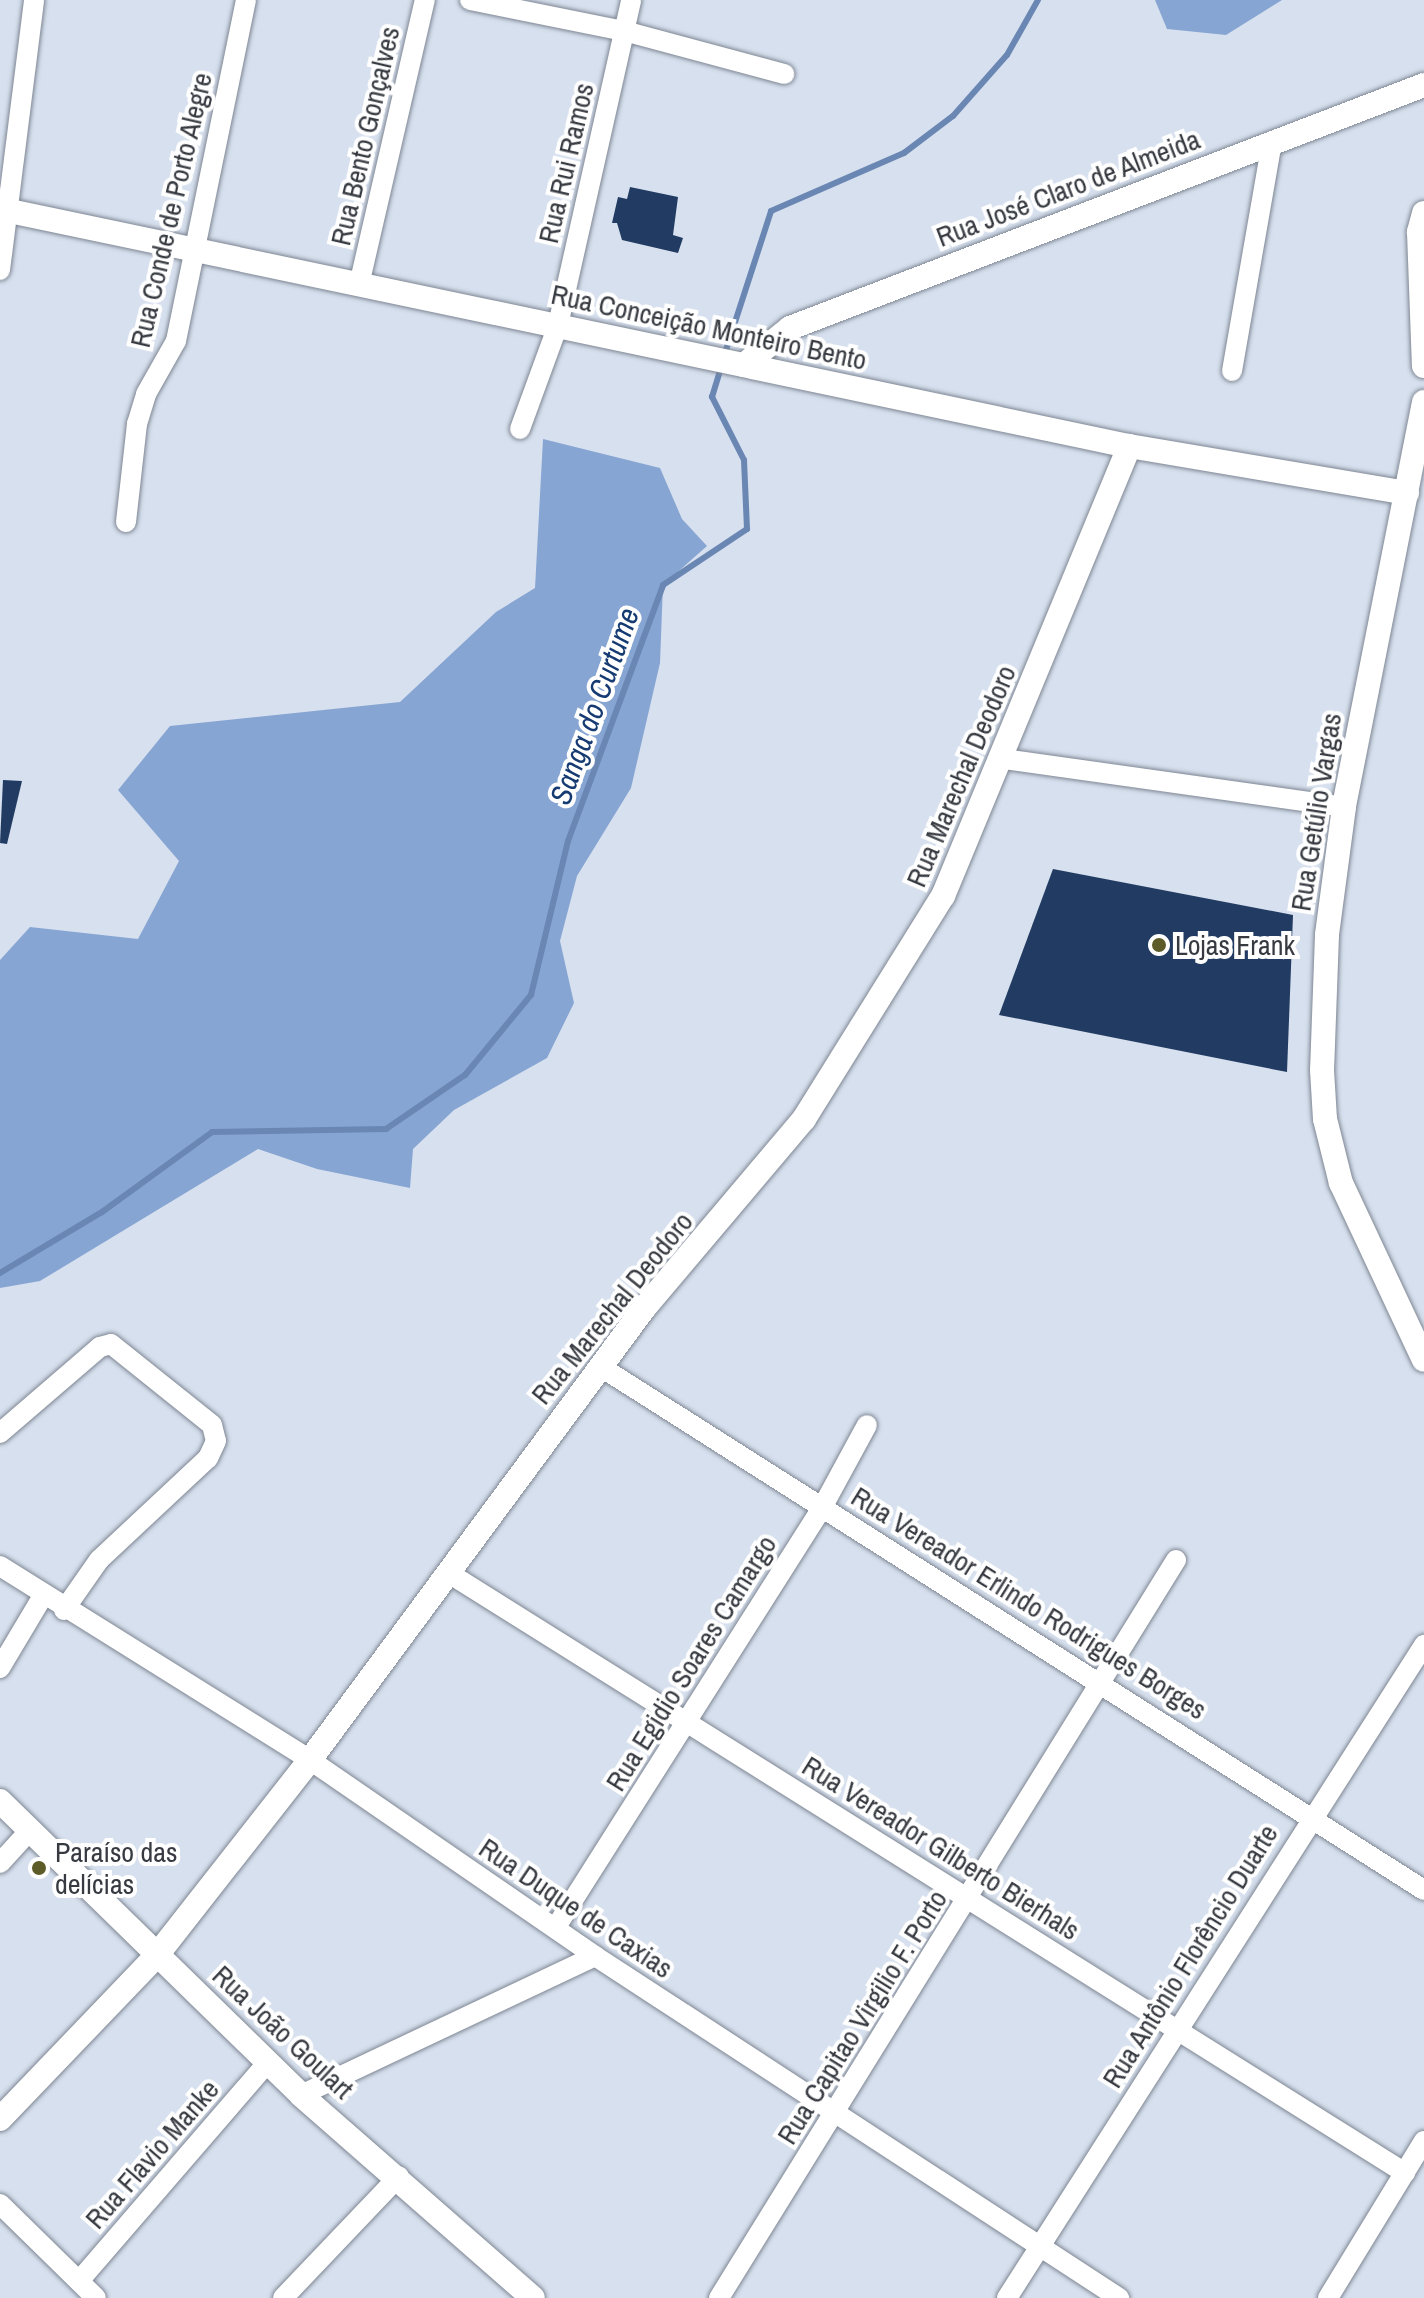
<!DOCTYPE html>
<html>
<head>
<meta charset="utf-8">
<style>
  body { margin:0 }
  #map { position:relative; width:1424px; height:2298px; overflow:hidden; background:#d7e0ee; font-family:"Archivo Narrow",sans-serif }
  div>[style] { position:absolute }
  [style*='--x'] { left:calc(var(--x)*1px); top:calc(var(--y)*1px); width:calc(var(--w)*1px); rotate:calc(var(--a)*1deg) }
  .forest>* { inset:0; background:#87a5d3 }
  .stream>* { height:6px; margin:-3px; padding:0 3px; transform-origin:3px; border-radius:3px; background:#6a87b3 }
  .building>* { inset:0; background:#213b62 }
  .roads { filter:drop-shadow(0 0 2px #7e8693) drop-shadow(0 0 2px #7e8693) }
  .minor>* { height:20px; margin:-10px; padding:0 10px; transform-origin:10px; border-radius:10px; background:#fff }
  .tertiary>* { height:24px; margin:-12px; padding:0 12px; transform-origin:12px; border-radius:12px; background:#fff }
  .dots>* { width:22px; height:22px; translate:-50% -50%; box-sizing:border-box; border:4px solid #fff; border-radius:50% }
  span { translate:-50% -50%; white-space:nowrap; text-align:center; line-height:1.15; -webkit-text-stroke:8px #fff; paint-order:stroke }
  .street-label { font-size:28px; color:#373b41 }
  .poi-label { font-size:28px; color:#373b41 }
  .left { translate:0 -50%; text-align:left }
  .water-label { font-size:30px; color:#153b72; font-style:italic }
</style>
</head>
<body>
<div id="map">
  <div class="forest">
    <div style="clip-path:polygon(1155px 0,1282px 0,1226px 35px,1167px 29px)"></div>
    <div style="clip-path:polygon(543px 439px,660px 468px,682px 519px,707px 546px,663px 585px,660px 663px,631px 788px,577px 876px,560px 941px,574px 1003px,547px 1058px,454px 1110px,413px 1149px,410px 1188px,317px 1169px,258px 1149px,40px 1281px,0 1288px,0 960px,30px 927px,138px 939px,179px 861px,118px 790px,170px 726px,400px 702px,496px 612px,535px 588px)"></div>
  </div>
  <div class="stream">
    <div style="--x:724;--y:356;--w:152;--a:-72"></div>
    <div style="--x:771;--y:211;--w:145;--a:-23.6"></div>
    <div style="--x:904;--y:153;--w:61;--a:-37.1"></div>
    <div style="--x:953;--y:116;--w:81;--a:-48.5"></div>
    <div style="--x:1007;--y:55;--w:63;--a:-60.6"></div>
    <div style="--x:0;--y:1273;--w:119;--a:-30.9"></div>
    <div style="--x:102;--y:1212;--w:136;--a:-36"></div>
    <div style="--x:212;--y:1132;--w:174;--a:-1"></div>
    <div style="--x:386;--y:1129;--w:96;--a:-34.4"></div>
    <div style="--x:465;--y:1075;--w:104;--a:-50.5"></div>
    <div style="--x:531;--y:995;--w:158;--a:-76.5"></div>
    <div style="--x:568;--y:841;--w:273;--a:-69.6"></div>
    <div style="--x:663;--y:585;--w:101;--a:-33.7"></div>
    <div style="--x:747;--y:529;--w:69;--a:-92.5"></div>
    <div style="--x:744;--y:460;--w:71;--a:-116.9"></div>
    <div style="--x:712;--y:397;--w:31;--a:-73"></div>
  </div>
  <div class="building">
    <div style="clip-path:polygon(630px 187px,678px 197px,673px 235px,683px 238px,678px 253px,622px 240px,617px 223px,612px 223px,618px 197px,627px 199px)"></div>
    <div style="clip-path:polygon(3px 780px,22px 781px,7px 844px,0 843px)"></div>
    <div style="clip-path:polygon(1053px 869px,1293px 915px,1287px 1072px,999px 1015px)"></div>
  </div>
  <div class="roads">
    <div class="minor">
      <div style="--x:470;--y:0;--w:157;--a:11.4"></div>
      <div style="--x:624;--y:31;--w:166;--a:15"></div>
      <div style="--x:0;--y:270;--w:272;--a:-82.8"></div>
      <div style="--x:359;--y:285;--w:293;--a:-77"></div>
      <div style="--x:1232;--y:371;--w:233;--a:-80.1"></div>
      <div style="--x:520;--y:429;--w:111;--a:-69.9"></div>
      <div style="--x:558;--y:325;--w:333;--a:-77.3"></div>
      <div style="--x:126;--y:522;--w:99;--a:-83.6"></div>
      <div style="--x:137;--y:424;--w:31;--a:-73"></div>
      <div style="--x:146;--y:394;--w:61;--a:-60.5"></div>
      <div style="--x:176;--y:341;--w:348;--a:-78.4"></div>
      <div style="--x:1004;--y:759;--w:343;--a:8"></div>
      <div style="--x:601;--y:1367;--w:975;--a:32.44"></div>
      <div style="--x:0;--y:1433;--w:132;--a:-40.7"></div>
      <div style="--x:100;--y:1347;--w:11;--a:-15"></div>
      <div style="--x:111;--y:1344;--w:129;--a:38.7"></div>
      <div style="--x:212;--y:1425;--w:16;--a:76"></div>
      <div style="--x:216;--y:1441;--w:19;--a:115"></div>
      <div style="--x:208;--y:1458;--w:149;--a:136.9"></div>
      <div style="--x:99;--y:1560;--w:61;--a:125"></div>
      <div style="--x:0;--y:1566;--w:366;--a:32"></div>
      <div style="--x:310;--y:1760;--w:346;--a:34.5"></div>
      <div style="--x:595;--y:1956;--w:626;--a:33.13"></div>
      <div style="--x:447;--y:1572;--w:1131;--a:32.1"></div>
      <div style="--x:0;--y:1668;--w:84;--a:-59.2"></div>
      <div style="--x:0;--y:1863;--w:46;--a:-47.6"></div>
      <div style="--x:556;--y:1927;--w:499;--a:-57.6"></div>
      <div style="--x:823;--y:1506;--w:92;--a:-61.5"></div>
      <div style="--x:301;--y:2095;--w:325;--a:-25.3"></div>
      <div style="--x:0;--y:2204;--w:134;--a:44.4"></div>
      <div style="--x:79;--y:2281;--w:288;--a:-49.2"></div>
      <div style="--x:283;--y:2298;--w:168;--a:-46.4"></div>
      <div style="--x:719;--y:2298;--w:868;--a:-58.23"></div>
      <div style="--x:1007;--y:2298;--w:775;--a:-57.44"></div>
      <div style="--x:1328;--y:2298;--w:184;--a:-58.6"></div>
    </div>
    <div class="tertiary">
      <div style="--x:0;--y:209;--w:1154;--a:11.86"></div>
      <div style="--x:1129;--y:446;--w:282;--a:9.6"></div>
      <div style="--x:1424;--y:213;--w:20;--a:105"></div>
      <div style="--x:1419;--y:232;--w:134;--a:87.9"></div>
      <div style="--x:744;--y:365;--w:59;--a:-38.8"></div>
      <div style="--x:790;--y:328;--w:679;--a:-20.97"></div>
      <div style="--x:1424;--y:402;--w:413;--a:101.2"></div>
      <div style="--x:1344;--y:807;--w:129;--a:97.6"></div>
      <div style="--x:1327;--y:935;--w:135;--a:92.1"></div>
      <div style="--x:1322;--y:1070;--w:49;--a:86.5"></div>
      <div style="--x:1325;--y:1119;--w:66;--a:76"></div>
      <div style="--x:1341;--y:1183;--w:195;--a:64.9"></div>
      <div style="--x:0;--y:1801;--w:421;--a:44.3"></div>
      <div style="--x:301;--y:2095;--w:308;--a:41.2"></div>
      <div style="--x:0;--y:2119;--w:227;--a:-46.2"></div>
      <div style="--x:157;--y:1955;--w:248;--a:-51.9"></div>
      <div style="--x:310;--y:1760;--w:563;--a:-53.52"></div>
      <div style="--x:645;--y:1307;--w:246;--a:-49.8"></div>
      <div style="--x:804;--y:1119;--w:263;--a:-58.1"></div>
      <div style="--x:943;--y:896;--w:487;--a:-67.5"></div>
    </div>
  </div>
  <div class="dots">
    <div style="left:1159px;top:945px;background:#5d5c29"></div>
    <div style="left:39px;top:1868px;background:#5d5c29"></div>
  </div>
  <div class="street-label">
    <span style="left:365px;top:136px;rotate:-77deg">Rua Bento Gonçalves</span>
    <span style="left:566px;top:163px;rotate:-77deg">Rua Rui Ramos</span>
    <span style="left:1068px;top:188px;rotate:-21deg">Rua José Claro de Almeida</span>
    <span style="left:171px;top:210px;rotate:-77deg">Rua Conde de Porto Alegre</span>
    <span style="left:709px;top:327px;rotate:12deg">Rua Conceição Monteiro Bento</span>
    <span style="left:961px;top:776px;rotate:-67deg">Rua Marechal Deodoro</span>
    <span style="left:1316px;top:812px;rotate:-81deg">Rua Getúlio Vargas</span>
    <span style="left:612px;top:1308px;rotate:-51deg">Rua Marechal Deodoro</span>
    <span style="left:1029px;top:1603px;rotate:32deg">Rua Vereador Erlindo Rodrigues Borges</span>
    <span style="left:691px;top:1663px;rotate:-58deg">Rua Egidio Soares Camargo</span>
    <span style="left:941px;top:1848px;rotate:32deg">Rua Vereador Gilberto Bierhals</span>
    <span style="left:576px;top:1908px;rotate:34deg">Rua Duque de Caxias</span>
    <span style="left:1190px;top:1956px;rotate:-58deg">Rua Antônio Florêncio Duarte</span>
    <span style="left:862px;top:2017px;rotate:-58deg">Rua Capitao Virgilio F. Porto</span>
    <span style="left:283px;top:2032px;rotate:43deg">Rua João Goulart</span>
    <span style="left:152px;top:2154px;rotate:-49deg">Rua Flavio Manke</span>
  </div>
  <div class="poi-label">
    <span class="left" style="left:1175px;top:945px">Lojas Frank</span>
    <span class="left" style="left:55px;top:1868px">Paraíso das<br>delícias</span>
  </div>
  <div class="water-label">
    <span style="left:594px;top:706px;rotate:-70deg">Sanga do Curtume</span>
  </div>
</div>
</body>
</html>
